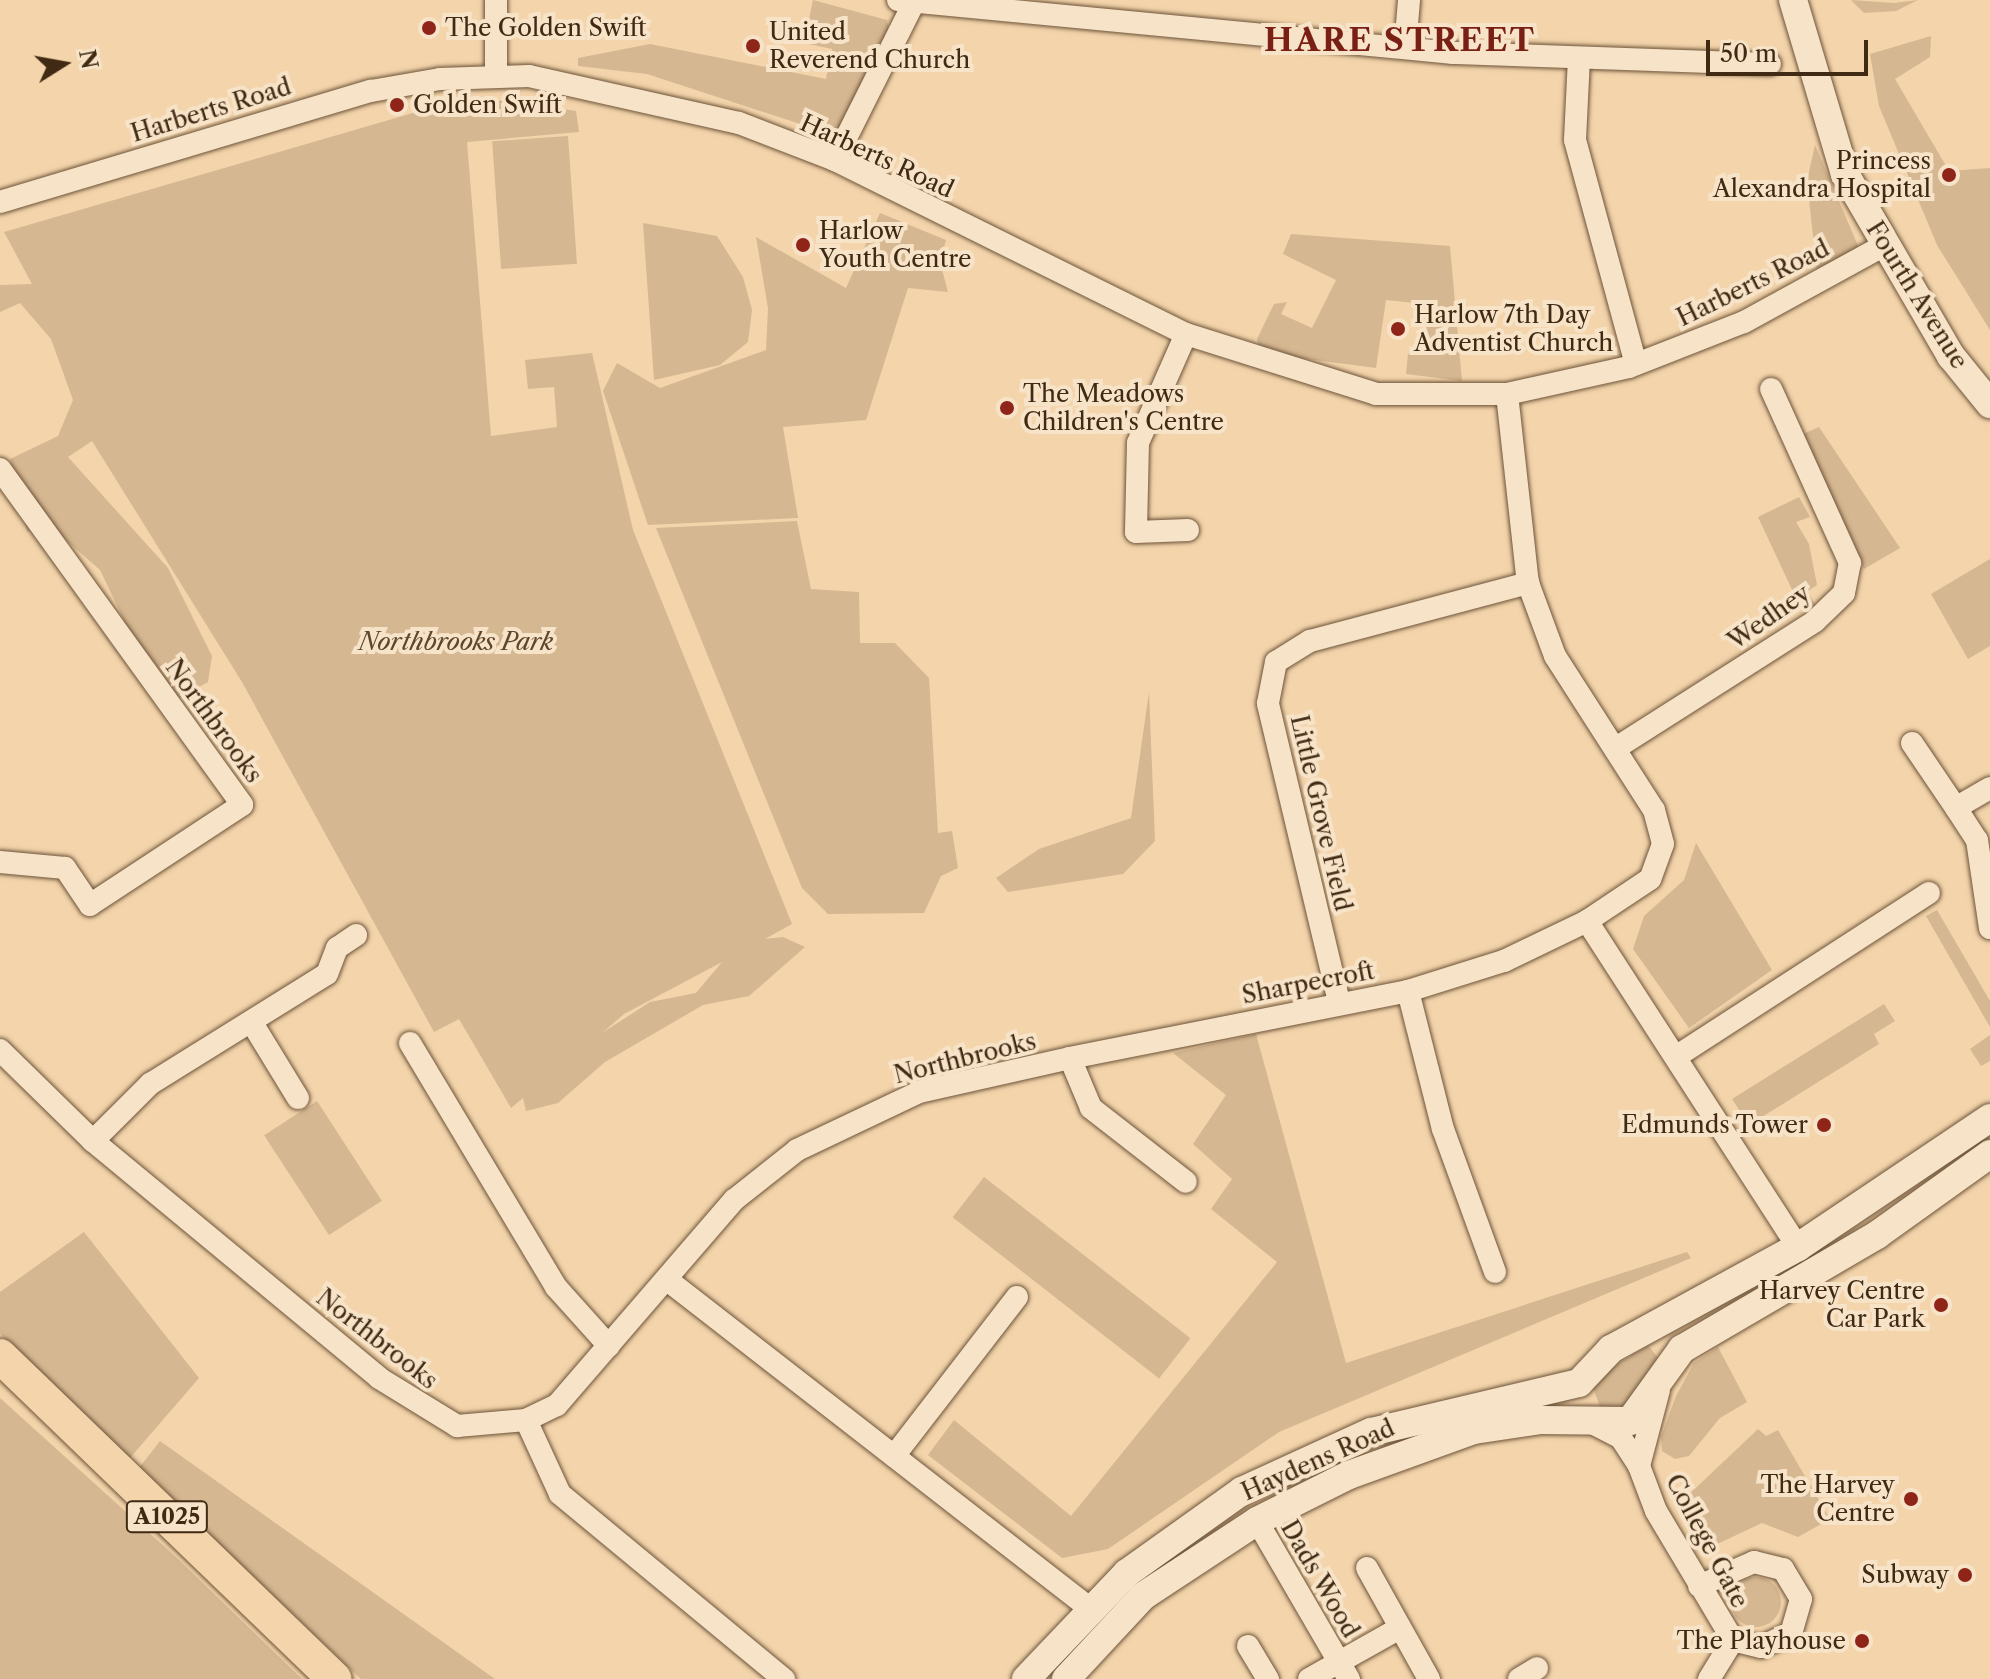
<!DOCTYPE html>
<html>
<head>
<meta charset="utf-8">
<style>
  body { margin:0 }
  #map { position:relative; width:1990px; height:1679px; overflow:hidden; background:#f3d4ab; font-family:"Libre Caslon Text",serif }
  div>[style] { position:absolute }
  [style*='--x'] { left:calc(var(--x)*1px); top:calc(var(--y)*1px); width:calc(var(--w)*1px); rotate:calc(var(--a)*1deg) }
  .green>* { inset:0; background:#d5b791; transform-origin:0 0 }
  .round { border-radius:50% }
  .roads { filter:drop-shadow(0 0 2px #6d5439) drop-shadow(0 0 2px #6d5439) }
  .minor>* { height:22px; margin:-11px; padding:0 11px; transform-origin:11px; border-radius:11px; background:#f7e3c8 }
  .tertiary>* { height:28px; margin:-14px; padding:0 14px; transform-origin:14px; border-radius:14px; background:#f7e3c8 }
  .primary>* { height:34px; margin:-17px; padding:0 17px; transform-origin:17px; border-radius:17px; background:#f3d4ab }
  .dots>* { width:22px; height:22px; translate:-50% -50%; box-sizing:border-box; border:4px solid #f7e3c8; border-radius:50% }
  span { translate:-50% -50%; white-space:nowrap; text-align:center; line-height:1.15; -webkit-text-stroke:8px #f7e3c8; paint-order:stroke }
  .shield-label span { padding:2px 6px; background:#f7e3c8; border:2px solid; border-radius:6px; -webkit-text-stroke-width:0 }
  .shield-label { font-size:22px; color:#402a13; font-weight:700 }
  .poi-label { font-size:24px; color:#402a13 }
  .left { translate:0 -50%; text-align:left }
  .right { translate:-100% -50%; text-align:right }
  .street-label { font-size:24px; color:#402a13 }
  .park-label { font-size:24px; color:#5e462c; font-style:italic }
  .district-label { font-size:32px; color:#7a1f14; font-weight:700; letter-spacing:2px }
  .north { position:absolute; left:24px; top:24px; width:80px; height:80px; -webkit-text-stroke:6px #f7e3c8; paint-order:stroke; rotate:79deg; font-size:22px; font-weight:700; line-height:32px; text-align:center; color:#402a13 }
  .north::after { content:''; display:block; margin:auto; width:28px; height:36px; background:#402a13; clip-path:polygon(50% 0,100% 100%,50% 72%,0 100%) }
  .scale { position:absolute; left:1706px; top:40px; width:162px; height:36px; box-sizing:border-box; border:4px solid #402a13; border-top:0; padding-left:10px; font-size:24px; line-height:28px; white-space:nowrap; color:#402a13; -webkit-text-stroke:6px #f7e3c8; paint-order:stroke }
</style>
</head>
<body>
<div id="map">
  <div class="green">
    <div style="clip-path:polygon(813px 0,887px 20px,890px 37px,837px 136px,647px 74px,578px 66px,578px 58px,650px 44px,826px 79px,832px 49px,804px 43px)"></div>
    <div style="clip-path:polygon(1851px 0,1894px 3px,1918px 0,1896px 11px,1864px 13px)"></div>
    <div style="clip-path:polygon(1931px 36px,1930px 57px,1895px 79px,1949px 171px,1990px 168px,1990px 330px,1937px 245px,1879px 106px,1870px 54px)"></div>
    <div style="clip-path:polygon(evenodd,505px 100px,576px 111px,579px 132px,467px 142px,491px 436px,557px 427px,554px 387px,528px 389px,525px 360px,592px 353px,633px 530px,792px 924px,765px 939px,783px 937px,805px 947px,749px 996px,703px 1005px,605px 1062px,558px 1103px,526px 1111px,523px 1098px,511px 1108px,459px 1019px,434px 1032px,242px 682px,92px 441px,68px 457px,168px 568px,212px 656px,208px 682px,171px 703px,156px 687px,100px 570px,50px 526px,27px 532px,10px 459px,58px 436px,73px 400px,51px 339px,20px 303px,0 312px,0 285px,32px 284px,4px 232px,413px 113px,505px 100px,722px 962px,696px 993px,650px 1002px,602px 1033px,624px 1014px,722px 962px)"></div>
    <div style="left:568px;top:136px;width:128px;height:76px;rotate:86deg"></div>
    <div style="clip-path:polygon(1815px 145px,1859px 248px,1817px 272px,1807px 181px)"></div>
    <div style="clip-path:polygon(880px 213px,946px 240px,940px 262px,948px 292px,908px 288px,866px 420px,783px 427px,798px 518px,648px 525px,603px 391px,617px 363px,660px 388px,766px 350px,768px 308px,756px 237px,846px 288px)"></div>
    <div style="clip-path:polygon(643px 223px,717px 236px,743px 277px,752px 310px,748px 342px,720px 365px,654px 380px)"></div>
    <div style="clip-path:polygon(1291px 234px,1450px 246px,1462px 381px,1406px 374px,1408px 354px,1420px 350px,1425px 304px,1386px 300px,1376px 368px,1260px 353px,1257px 339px,1274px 304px,1287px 302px,1281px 314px,1312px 328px,1336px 280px,1283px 254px)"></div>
    <div style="clip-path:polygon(1819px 427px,1900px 548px,1864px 569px,1803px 434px)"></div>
    <div style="clip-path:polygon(1799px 497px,1810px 517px,1796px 522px,1809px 544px,1817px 585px,1808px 591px,1816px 606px,1802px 611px,1758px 517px)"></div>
    <div style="clip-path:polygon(797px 521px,811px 589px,859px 592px,860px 643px,895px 643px,929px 678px,938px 833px,952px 831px,958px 868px,941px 876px,924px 913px,828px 914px,802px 888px,656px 528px)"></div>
    <div style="clip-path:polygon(1990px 559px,1990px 646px,1968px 659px,1931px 594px)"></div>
    <div style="clip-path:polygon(1149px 692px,1155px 841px,1123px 874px,1008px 892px,996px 878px,1039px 849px,1131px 818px)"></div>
    <div style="clip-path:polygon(1696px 843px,1772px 970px,1689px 1028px,1633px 949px,1644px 916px,1684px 880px)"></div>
    <div style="clip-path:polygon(1937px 910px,1990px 1001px,1990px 1027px,1926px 916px)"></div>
    <div style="clip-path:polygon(1884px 1004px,1895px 1021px,1874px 1034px,1879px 1044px,1749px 1125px,1732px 1099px)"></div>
    <div style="clip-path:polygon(1256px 1034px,1346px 1363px,1687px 1252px,1691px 1258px,1279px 1432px,1108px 1549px,1062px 1558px,928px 1455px,954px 1420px,1071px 1516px,1277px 1262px,1211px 1209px,1232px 1179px,1193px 1144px,1226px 1095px,1173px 1053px)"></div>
    <div style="clip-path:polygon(1990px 1035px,1990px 1061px,1981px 1066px,1970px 1049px)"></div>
    <div style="left:317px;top:1101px;width:119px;height:63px;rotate:57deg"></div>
    <div style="left:984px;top:1177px;width:262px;height:51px;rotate:38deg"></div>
    <div style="clip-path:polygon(84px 1232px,199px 1378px,130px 1458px,0 1334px,0 1292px)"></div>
    <div style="clip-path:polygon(1648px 1345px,1662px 1363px,1619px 1415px,1601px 1409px,1593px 1388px,1605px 1372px)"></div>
    <div style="clip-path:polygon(1718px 1347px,1747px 1402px,1720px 1418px,1689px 1456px,1675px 1459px,1662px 1451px,1661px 1437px,1676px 1396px,1694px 1363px)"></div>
    <div style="clip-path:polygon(0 1398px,177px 1558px,302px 1679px,0 1679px)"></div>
    <div style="clip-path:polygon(1758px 1429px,1766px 1436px,1778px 1430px,1830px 1519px,1798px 1537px,1762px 1523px,1713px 1546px,1682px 1501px)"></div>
    <div style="clip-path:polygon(160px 1441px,495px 1679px,361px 1679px,139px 1468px)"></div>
    <div class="round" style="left:1731px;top:1577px;width:50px;height:50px"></div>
  </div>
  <div class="roads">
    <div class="minor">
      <div style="--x:898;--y:0;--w:558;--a:5.45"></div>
      <div style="--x:1453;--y:53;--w:317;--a:2"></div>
      <div style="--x:1405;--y:48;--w:48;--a:-85.2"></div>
      <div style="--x:1579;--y:58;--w:82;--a:92.8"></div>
      <div style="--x:1575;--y:140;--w:232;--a:74.8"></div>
      <div style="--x:496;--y:74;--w:74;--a:-90"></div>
      <div style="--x:835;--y:160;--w:174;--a:-63.4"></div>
      <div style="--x:0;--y:202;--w:387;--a:-16.7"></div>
      <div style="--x:371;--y:91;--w:70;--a:-9.9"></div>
      <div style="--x:440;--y:79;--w:89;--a:-1.9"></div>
      <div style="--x:529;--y:76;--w:215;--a:12.6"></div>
      <div style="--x:739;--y:123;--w:103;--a:21.1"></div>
      <div style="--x:835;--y:160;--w:392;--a:26.4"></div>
      <div style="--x:1186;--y:334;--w:199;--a:17.5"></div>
      <div style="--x:1376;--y:394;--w:131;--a:0"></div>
      <div style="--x:1507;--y:394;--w:125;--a:-12.5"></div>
      <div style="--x:1629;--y:367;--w:123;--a:-21.4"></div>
      <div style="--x:1744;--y:322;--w:158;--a:-28.7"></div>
      <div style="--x:1186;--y:334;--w:119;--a:113.8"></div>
      <div style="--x:1138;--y:443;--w:89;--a:91.3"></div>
      <div style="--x:1136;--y:532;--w:52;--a:-2.2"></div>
      <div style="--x:1507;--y:394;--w:190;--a:83.7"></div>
      <div style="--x:1528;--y:583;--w:78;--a:69.7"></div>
      <div style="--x:1555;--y:656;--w:183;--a:57.3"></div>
      <div style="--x:1654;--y:810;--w:35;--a:75"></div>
      <div style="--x:1663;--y:844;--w:37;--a:110"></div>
      <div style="--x:1650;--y:879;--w:76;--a:146.3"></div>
      <div style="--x:1587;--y:921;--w:388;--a:57.1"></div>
      <div style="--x:0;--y:469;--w:414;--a:54.2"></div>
      <div style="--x:242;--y:805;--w:182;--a:146.7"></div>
      <div style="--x:90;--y:905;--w:45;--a:-124"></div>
      <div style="--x:65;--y:868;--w:65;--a:-174.7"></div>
      <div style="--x:1912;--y:743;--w:78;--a:55.9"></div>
      <div style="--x:1616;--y:748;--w:236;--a:-32.5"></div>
      <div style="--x:1815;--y:621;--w:40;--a:-44"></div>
      <div style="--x:1844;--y:593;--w:31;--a:-79"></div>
      <div style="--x:1850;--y:563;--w:191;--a:-114.4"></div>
      <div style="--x:1990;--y:788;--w:39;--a:150"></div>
      <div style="--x:1956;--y:808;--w:38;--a:57"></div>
      <div style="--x:1977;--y:840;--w:89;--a:81.6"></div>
      <div style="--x:1408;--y:991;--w:101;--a:-17.4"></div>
      <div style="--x:1504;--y:961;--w:92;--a:-25.7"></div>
      <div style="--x:1339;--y:1002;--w:307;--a:-103.4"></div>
      <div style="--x:1268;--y:703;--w:42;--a:-79"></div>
      <div style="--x:1276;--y:662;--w:40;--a:-32"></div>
      <div style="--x:1310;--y:641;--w:226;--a:-14.9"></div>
      <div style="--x:252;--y:1023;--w:88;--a:58.5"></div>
      <div style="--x:410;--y:1043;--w:284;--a:59.1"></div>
      <div style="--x:556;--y:1287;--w:79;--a:48.1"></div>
      <div style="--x:0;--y:1050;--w:130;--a:44.4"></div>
      <div style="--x:93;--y:1141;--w:371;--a:39.6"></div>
      <div style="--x:379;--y:1378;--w:92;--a:31.6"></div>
      <div style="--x:457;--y:1426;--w:69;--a:-5"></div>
      <div style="--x:526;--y:1420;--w:34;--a:-26"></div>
      <div style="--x:557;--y:1405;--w:271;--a:-49.2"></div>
      <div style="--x:734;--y:1200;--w:80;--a:-38.4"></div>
      <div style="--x:797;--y:1150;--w:135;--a:-25.4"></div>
      <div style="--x:919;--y:1092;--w:155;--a:-12.7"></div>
      <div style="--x:1070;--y:1058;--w:54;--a:67.2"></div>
      <div style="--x:1091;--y:1108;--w:120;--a:37.9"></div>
      <div style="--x:1677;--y:1056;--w:300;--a:-32.9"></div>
      <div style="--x:1070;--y:1058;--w:345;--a:-11.2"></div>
      <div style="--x:1408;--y:991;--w:142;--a:75.8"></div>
      <div style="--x:1443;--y:1129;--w:152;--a:70"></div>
      <div style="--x:93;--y:1141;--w:81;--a:-45"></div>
      <div style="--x:150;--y:1084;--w:208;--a:-31.9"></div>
      <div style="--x:327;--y:974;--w:28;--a:-69"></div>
      <div style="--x:337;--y:948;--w:23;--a:-34"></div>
      <div style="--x:670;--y:1282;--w:534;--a:37.86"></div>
      <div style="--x:526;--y:1420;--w:81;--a:65.3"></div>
      <div style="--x:560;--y:1494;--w:291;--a:39.6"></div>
      <div style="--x:1594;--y:1424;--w:30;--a:27"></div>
      <div style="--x:1621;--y:1438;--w:33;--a:57"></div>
      <div style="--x:1639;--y:1466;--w:79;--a:-75.3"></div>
      <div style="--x:894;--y:1456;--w:201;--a:-52.3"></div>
      <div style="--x:1639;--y:1466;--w:48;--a:69.3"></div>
      <div style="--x:1656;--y:1511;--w:150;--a:59.2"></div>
      <div style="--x:1733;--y:1640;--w:46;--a:121.6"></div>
      <div style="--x:1257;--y:1521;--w:183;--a:59.8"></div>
      <div style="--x:1367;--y:1568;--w:127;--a:60.8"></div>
      <div style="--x:1699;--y:1586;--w:60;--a:-23.6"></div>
      <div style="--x:1754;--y:1562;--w:30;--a:14"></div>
      <div style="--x:1783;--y:1569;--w:35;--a:59"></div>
      <div style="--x:1801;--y:1599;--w:35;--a:106"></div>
      <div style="--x:1791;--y:1633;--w:33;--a:155"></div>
      <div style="--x:1761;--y:1647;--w:29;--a:-166"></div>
      <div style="--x:1248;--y:1646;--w:39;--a:59"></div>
      <div style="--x:1309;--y:1679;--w:104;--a:-29.3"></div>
      <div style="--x:1519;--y:1679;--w:21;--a:-31"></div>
    </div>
    <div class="tertiary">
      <div style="--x:1793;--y:0;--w:182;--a:73.4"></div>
      <div style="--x:1845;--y:174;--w:211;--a:59.8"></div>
      <div style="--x:1951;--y:356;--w:62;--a:50.9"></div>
      <div style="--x:1026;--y:1679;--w:146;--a:-46.4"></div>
      <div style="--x:1127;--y:1573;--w:141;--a:-35.5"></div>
      <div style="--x:1242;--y:1491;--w:142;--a:-24.6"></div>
      <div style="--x:1371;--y:1432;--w:214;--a:-13.3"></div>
      <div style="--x:1579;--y:1383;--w:47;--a:-46.7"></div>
      <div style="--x:1611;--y:1349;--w:213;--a:-28.6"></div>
      <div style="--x:1798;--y:1247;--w:231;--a:-33.9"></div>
      <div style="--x:1066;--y:1679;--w:113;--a:-47.1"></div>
      <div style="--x:1143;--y:1596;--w:136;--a:-33.3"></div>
      <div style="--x:1257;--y:1521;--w:103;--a:-26.6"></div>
      <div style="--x:1349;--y:1475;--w:133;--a:-19.8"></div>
      <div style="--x:1474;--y:1430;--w:68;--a:-8.5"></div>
      <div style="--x:1541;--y:1420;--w:89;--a:0.6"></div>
      <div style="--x:1630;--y:1421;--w:89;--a:-54.2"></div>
      <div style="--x:1682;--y:1349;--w:226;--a:-30.3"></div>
      <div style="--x:1877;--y:1235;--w:139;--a:-35.6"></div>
    </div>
    <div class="primary">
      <div style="--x:0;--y:1356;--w:465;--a:44"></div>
    </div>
  </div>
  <div class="dots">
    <div style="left:429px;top:28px;background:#8f2418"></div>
    <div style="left:753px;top:46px;background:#8f2418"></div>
    <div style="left:397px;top:105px;background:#8f2418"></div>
    <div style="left:1949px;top:175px;background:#8f2418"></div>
    <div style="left:803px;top:245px;background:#8f2418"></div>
    <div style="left:1398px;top:329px;background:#8f2418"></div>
    <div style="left:1007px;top:408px;background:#8f2418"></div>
    <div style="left:1824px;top:1125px;background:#8f2418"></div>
    <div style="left:1941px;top:1305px;background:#8f2418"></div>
    <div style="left:1911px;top:1499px;background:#8f2418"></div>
    <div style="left:1965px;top:1575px;background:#8f2418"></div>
    <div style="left:1862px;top:1641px;background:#8f2418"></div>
  </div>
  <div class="shield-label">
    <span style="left:167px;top:1517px">A1025</span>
  </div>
  <div class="poi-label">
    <span class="left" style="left:445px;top:28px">The Golden Swift</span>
    <span class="left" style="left:769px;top:46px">United<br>Reverend Church</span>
    <span class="left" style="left:413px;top:105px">Golden Swift</span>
    <span class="right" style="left:1931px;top:175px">Princess<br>Alexandra Hospital</span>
    <span class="left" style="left:819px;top:245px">Harlow<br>Youth Centre</span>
    <span class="left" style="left:1414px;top:329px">Harlow 7th Day<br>Adventist Church</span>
    <span class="left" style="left:1023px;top:408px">The Meadows<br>Children's Centre</span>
    <span class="right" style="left:1808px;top:1125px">Edmunds Tower</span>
    <span class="right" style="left:1925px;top:1305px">Harvey Centre<br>Car Park</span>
    <span class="right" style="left:1895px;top:1499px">The Harvey<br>Centre</span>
    <span class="right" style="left:1949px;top:1575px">Subway</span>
    <span class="right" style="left:1846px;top:1641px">The Playhouse</span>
  </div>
  <div class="street-label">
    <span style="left:211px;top:110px;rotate:-17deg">Harberts Road</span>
    <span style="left:877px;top:156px;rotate:25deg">Harberts Road</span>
    <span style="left:1753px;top:283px;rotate:-26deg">Harberts Road</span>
    <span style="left:1917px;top:295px;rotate:58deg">Fourth Avenue</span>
    <span style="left:1769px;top:617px;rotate:-35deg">Wedhey</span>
    <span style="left:214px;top:721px;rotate:54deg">Northbrooks</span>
    <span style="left:1321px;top:813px;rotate:77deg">Little Grove Field</span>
    <span style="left:1308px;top:983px;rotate:-11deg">Sharpecroft</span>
    <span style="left:965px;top:1058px;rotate:-14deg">Northbrooks</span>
    <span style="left:377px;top:1339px;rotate:38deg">Northbrooks</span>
    <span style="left:1318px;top:1460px;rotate:-24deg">Haydens Road</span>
    <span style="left:1707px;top:1541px;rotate:62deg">College Gate</span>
    <span style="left:1320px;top:1579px;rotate:60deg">Dads Wood</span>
  </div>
  <div class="park-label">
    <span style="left:456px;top:642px">Northbrooks Park</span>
  </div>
  <div class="district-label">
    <span style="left:1400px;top:40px">HARE STREET</span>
  </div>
  <div class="north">N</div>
  <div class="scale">50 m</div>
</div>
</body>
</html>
